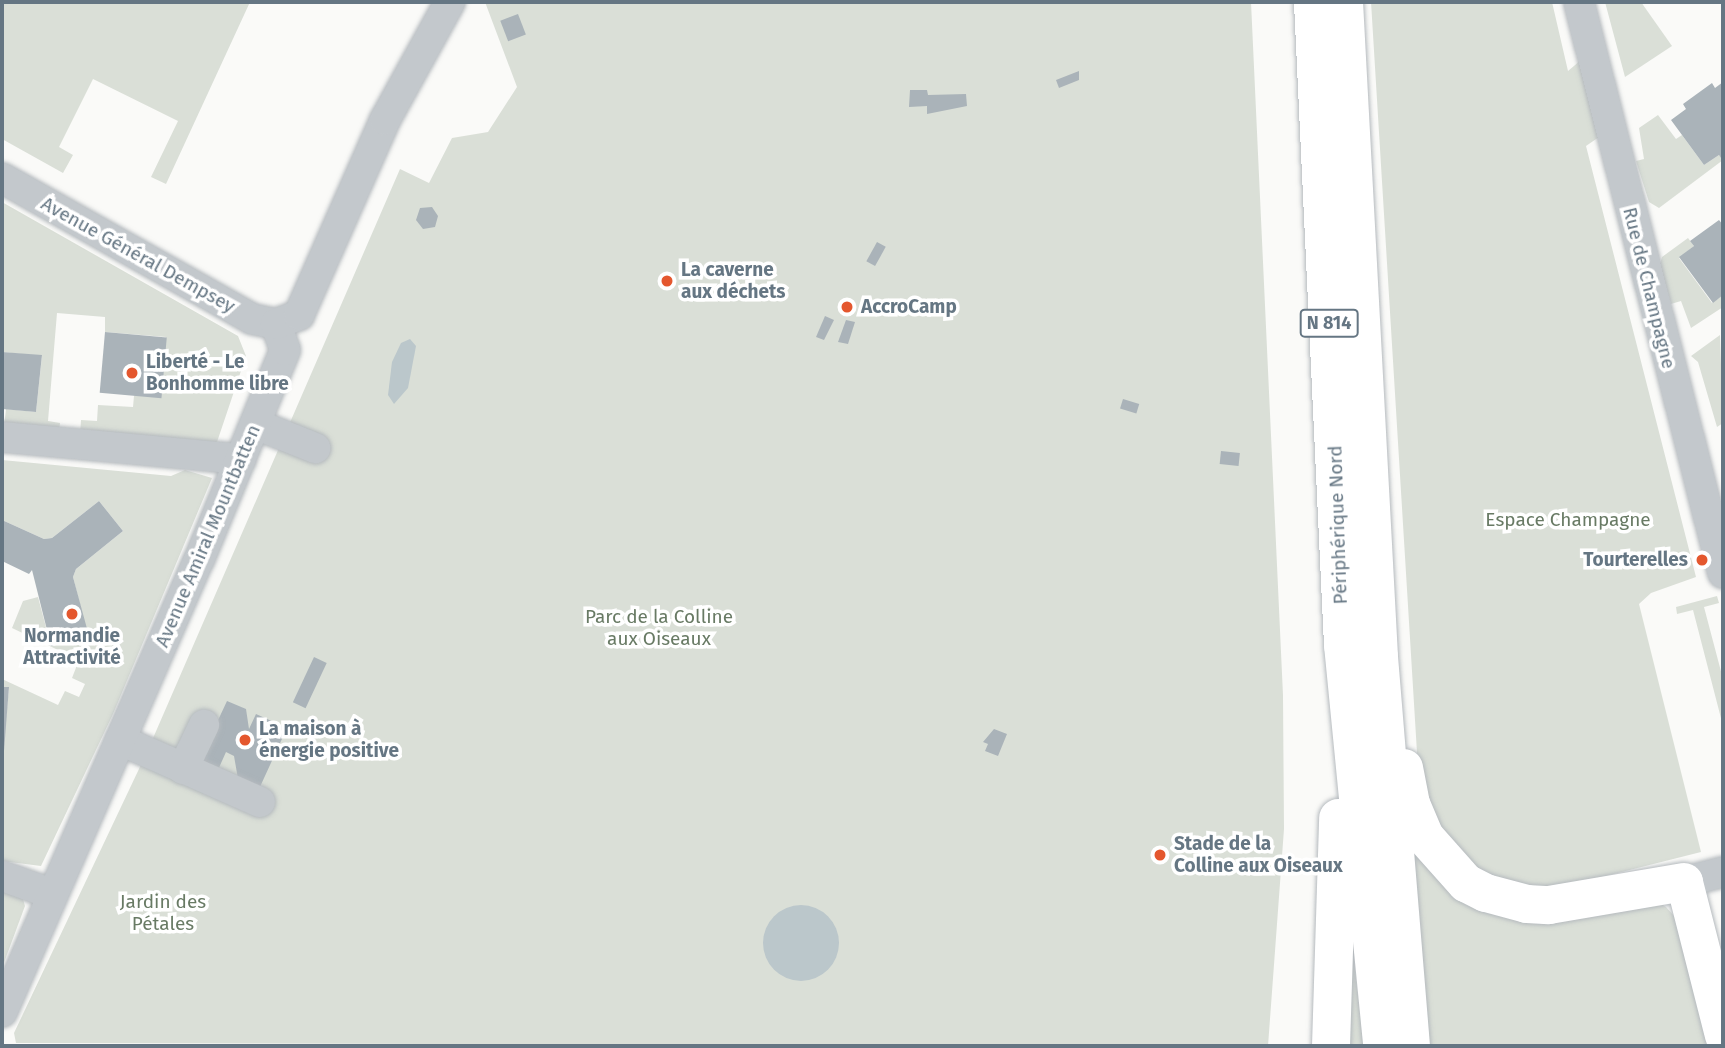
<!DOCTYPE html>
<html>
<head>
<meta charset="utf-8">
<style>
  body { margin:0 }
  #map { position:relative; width:1725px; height:1048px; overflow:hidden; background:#fafaf8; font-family:"Fira Sans",sans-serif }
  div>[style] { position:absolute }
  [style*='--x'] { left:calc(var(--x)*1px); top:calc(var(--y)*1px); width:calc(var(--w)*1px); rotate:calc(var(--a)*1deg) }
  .green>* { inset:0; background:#dadfd7 }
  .water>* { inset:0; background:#bbc7cb }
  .round { border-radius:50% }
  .building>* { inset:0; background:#aab3b9; transform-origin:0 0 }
  .roads { filter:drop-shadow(0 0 2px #b5babe) drop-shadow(0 0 2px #b5babe) }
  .minor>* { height:30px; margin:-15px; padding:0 15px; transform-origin:15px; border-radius:15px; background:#c3c8cc }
  .major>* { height:37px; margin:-18.5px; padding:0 18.5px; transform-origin:18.5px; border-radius:18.5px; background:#fff }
  .highway>* { height:38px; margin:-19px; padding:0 19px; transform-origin:19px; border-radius:19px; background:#fff }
  .dots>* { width:19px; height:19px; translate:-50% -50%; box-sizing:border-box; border:4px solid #fff; border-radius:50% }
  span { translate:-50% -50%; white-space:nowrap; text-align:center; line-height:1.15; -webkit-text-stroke:7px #fff; paint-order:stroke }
  .shield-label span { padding:2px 5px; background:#fff; border:2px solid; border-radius:5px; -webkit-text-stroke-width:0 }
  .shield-label { font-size:18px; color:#657683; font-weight:700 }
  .street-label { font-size:19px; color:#657683 }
  .poi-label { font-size:19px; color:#657683; font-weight:700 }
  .left { translate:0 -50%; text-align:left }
  .right { translate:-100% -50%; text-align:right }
  .park-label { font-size:19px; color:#687a64 }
  .frame { position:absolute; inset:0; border:4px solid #657683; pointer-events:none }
</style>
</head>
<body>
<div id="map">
  <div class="green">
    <div style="clip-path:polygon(2px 2px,250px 2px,166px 184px,151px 177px,178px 121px,93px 79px,59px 147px,73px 155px,63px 173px,2px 139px)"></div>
    <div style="clip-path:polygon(485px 2px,1251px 2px,1283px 695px,1284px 829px,1268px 1046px,16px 1043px,14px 1033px,147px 752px,400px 169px,429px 183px,452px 138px,488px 132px,517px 87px)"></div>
    <div style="clip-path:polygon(1371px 2px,1552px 2px,1568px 71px,1581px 60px,1599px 137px,1586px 146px,1696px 577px,1651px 593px,1639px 604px,1701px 852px,1570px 885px,1547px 888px,1497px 881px,1471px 864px,1446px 838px,1427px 806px,1418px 769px)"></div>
    <div style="clip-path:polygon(1605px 2px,1641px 2px,1672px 46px,1625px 77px)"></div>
    <div style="clip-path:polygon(1658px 115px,1676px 139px,1682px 135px,1704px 165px,1719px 155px,1723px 160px,1659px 208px,1649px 202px,1636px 161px,1644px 159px,1639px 128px)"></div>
    <div style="clip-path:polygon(2px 202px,238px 336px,246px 356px,216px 445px,80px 435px,81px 420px,97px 421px,98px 405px,133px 407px,134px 396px,166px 337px,105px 332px,105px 317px,57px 313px,48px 421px,60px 423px,59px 432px,4px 427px,6px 409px,36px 412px,42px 356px,2px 352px)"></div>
    <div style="clip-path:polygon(1688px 238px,1694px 246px,1679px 258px,1712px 303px,1723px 295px,1723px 307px,1691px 328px,1681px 301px,1671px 304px,1660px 264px,1662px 257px)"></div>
    <div style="clip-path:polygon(1720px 335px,1723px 423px,1717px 427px,1698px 362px,1691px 356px)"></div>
    <div style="clip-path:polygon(2px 460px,171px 476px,185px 470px,212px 478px,113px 714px,41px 866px,2px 861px,2px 756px,9px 688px,2px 687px,2px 679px,58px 705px,65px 691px,79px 697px,85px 684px,72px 678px,79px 660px,12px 628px,23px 601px,38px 597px,51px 646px,88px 636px,73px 577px,76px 569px,123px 531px,99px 501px,52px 538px,44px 539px,2px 520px)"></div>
    <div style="clip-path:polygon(1717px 596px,1719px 603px,1704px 607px,1723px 679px,1723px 726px,1693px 610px,1677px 614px,1676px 607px)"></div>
    <div style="clip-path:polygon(1410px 842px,1454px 889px,1657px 901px,1666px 907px,1675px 917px,1710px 1046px,1430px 1046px)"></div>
    <div style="clip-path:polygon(1345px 886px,1364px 1046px,1319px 1046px)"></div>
    <div style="clip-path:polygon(2px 887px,23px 899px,25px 906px,2px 968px)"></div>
  </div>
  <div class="water">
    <div style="clip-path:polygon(410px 339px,416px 346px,408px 388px,394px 404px,388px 395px,392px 362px,401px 343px)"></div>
    <div class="round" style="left:763px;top:905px;width:76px;height:76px"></div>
  </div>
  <div class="building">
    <div style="left:518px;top:14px;width:22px;height:19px;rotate:69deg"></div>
    <div style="clip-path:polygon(1079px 71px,1079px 80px,1059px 88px,1056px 80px)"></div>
    <div style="clip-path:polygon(1723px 82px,1723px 161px,1719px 155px,1704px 165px,1671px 120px,1686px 109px,1683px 104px,1712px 83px,1715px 88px)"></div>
    <div style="clip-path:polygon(910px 90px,927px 90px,928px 95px,966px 94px,967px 106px,927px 114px,927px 106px,909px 107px)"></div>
    <div style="clip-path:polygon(432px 207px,438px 216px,435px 227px,423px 229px,416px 220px,420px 208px)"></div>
    <div style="clip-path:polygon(1719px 220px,1723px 225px,1723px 295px,1713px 303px,1679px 257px,1694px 246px,1690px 241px)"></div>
    <div style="left:877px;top:242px;width:10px;height:22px;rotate:29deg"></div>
    <div style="clip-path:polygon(825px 316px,834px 320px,824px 340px,816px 337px)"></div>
    <div style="clip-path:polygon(846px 320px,855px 322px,848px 344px,838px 342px)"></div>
    <div style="left:105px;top:332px;width:62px;height:61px;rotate:5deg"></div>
    <div style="clip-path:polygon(2px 352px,42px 355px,36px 412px,2px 409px)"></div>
    <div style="left:1123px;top:399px;width:17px;height:10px;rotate:17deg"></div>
    <div style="left:1221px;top:451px;width:19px;height:13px;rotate:6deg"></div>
    <div style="clip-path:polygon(99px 501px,123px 531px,76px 569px,73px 577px,89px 636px,51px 646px,32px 570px,29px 574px,2px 561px,2px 520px,44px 539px,52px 538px)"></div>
    <div style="left:314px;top:657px;width:14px;height:50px;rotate:25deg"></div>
    <div style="clip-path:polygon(2px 687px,9px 687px,4px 751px,2px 751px)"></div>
    <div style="clip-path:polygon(227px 701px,246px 709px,249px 729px,256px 714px,287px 728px,259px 789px,238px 779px,234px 756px,226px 752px,218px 770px,199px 761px)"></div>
    <div style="clip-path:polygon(994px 729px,1007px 734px,998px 756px,985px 751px,988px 744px,983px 742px)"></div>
  </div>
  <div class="roads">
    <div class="minor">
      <div style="--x:1579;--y:2;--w:589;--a:75.85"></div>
      <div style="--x:2;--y:178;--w:287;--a:29.4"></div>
      <div style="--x:252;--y:319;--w:25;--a:12"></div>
      <div style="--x:255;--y:424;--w:65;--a:21.8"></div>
      <div style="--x:2;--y:437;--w:240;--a:5.3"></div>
      <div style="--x:120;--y:740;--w:153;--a:23.9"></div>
      <div style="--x:183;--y:769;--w:49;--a:-64.5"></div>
      <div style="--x:2;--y:876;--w:53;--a:19.8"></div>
      <div style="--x:1684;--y:882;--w:40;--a:-14.4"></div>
      <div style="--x:2;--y:1012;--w:493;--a:-66.5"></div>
      <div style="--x:199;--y:560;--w:227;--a:-67.7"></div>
      <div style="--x:285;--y:350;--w:28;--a:-109"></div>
      <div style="--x:276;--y:324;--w:25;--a:-21"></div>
      <div style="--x:299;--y:315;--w:213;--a:-66.2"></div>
      <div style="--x:385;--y:120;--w:135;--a:-61.2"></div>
    </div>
    <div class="major">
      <div style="--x:1684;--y:882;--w:158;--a:75.7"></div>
    </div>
    <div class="highway">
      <div style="--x:1313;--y:2;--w:644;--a:87.33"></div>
      <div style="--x:1343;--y:645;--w:403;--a:84.4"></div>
      <div style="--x:1344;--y:2;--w:656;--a:86.94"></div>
      <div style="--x:1379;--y:657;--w:390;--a:85.3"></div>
      <div style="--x:1404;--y:768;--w:37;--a:79"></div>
      <div style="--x:1411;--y:804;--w:36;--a:67"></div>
      <div style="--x:1425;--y:837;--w:62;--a:48.3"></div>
      <div style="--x:1466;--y:883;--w:22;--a:27"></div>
      <div style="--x:1486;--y:893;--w:42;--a:15"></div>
      <div style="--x:1527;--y:904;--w:22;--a:3"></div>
      <div style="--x:1549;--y:905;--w:137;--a:-9.7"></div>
      <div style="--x:1331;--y:1046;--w:228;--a:-88.2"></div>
    </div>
  </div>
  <div class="dots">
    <div style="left:667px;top:281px;background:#e4572e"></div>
    <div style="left:847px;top:307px;background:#e4572e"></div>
    <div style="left:132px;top:373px;background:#e4572e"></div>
    <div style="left:1702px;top:560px;background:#e4572e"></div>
    <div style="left:72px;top:614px;background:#e4572e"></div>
    <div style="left:245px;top:740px;background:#e4572e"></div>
    <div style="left:1160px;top:855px;background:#e4572e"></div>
  </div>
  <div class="shield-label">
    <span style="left:1329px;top:323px">N 814</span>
  </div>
  <div class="street-label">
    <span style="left:138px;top:255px;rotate:29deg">Avenue Général Dempsey</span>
    <span style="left:1649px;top:288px;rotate:76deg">Rue de Champagne</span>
    <span style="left:1338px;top:525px;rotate:-92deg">Périphérique Nord</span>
    <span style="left:208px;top:536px;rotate:-67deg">Avenue Amiral Mountbatten</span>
  </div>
  <div class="poi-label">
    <span class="left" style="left:681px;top:281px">La caverne<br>aux déchets</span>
    <span class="left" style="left:861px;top:307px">AccroCamp</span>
    <span class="left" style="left:146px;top:373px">Liberté - Le<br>Bonhomme libre</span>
    <span class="right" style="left:1688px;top:560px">Tourterelles</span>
    <span style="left:72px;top:647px">Normandie<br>Attractivité</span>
    <span class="left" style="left:259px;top:740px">La maison à<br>énergie positive</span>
    <span class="left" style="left:1174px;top:855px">Stade de la<br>Colline aux Oiseaux</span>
  </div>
  <div class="park-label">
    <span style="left:1568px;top:520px">Espace Champagne</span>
    <span style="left:659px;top:628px">Parc de la Colline<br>aux Oiseaux</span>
    <span style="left:163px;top:913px">Jardin des<br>Pétales</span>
  </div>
  <div class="frame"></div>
</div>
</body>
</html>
